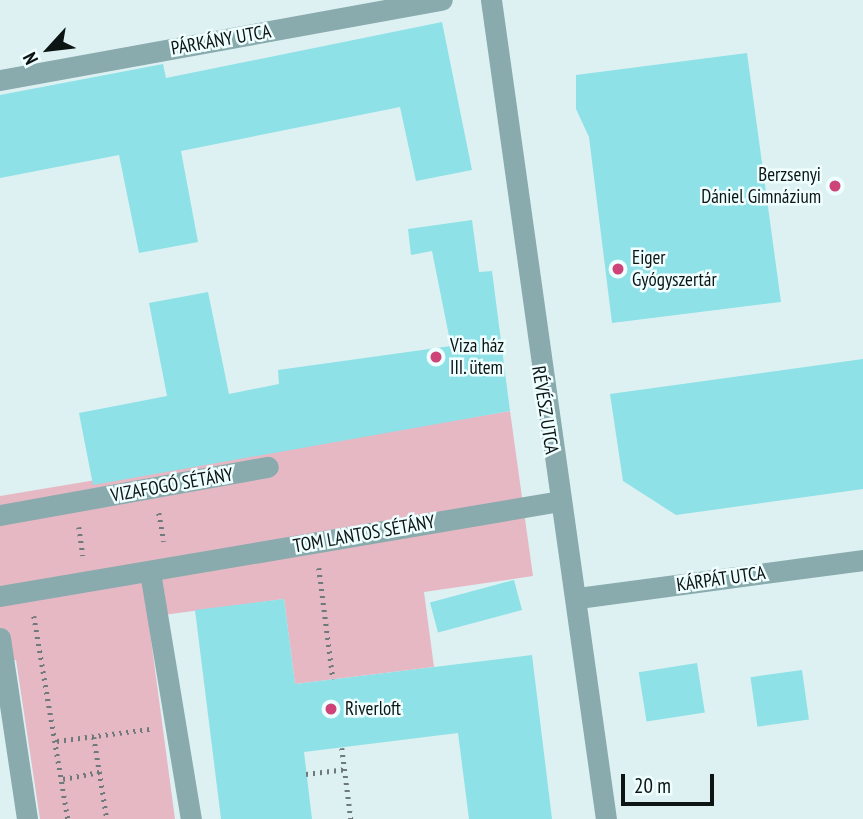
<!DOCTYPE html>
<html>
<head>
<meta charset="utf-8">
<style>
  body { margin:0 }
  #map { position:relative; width:863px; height:819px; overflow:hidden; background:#def1f2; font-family:"PT Sans Narrow",sans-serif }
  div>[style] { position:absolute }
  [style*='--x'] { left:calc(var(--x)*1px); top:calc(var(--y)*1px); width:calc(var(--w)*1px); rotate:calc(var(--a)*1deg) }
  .green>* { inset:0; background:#e6b8c4 }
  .building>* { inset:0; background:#8de1e7; transform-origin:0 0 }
  .path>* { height:4.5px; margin-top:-2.25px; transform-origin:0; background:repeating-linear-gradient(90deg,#6d797a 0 2px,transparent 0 7px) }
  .street>* { height:21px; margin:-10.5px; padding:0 10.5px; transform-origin:10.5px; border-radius:10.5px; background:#89abad }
  .dots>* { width:19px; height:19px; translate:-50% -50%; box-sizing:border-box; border:4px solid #effeff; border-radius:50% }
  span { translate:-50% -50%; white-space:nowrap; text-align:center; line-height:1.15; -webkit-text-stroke:5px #effeff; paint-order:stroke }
  .street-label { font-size:19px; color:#0d1414 }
  .poi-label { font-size:19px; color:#0d1414 }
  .right { translate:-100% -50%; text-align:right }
  .left { translate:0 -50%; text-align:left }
  .north { position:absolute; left:14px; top:14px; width:70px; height:70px; -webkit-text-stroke:5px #effeff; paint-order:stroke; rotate:243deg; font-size:19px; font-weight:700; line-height:28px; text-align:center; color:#0d1414 }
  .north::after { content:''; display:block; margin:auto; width:24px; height:32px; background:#0d1414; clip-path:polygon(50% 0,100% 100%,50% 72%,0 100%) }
  .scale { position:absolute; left:621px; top:774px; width:93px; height:32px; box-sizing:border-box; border:4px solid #0d1414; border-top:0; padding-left:9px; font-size:21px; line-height:24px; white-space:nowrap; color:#0d1414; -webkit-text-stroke:5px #effeff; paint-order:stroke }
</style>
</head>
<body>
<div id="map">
  <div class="green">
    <div style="clip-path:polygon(510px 411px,533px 576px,424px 592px,434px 667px,295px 684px,284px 599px,148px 617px,175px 819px,40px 819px,16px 660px,0 662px,0 496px)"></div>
  </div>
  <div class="building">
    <div style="clip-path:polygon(442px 22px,472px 170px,416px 181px,400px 107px,181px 151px,198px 242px,139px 253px,119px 155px,0 178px,0 95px,163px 64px,166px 78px)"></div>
    <div style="clip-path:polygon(747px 53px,781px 302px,612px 323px,589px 137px,576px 109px,576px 75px)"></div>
    <div style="clip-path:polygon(472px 220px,479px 272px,492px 271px,510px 411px,93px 485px,79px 413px,167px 396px,149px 303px,208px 292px,229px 394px,279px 384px,278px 370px,451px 346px,432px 251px,411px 255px,408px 229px)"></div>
    <div style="clip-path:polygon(863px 359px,863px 489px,676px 515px,623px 481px,610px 394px)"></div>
    <div style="left:514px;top:580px;width:31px;height:87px;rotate:75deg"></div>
    <div style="clip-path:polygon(284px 599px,295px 684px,532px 655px,552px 819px,469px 819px,458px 733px,304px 752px,312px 819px,221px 819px,195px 610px)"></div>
    <div style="left:697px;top:663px;width:50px;height:59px;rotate:81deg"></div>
    <div style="left:802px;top:670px;width:50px;height:52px;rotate:82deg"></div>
  </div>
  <div class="path">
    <div style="--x:159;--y:513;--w:29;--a:80"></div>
    <div style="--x:79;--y:527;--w:29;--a:82"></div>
    <div style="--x:319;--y:568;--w:112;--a:82.8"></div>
    <div style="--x:34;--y:616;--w:206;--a:80.5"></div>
    <div style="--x:94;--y:737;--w:83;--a:81"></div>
    <div style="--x:57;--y:741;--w:94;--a:-7.4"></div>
    <div style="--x:342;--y:748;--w:72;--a:82.8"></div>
    <div style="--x:306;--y:774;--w:39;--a:-7"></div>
    <div style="--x:63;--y:779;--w:37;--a:-11"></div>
  </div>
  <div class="street">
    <div style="--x:491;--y:0;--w:827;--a:82.01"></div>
    <div style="--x:0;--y:80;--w:449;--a:-10.3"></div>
    <div style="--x:0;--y:515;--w:272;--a:-10.2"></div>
    <div style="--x:150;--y:572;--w:250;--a:80.6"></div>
    <div style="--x:0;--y:596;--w:568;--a:-9.63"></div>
    <div style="--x:578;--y:598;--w:288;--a:-7.6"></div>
    <div style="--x:0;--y:638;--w:183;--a:81.5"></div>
  </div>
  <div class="dots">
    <div style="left:835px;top:186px;background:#ce4378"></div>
    <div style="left:618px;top:269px;background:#ce4378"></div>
    <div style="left:436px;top:357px;background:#ce4378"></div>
    <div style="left:331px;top:709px;background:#ce4378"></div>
  </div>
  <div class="street-label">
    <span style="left:221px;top:40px;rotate:-10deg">PÁRKÁNY UTCA</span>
    <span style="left:545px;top:410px;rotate:81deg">RÉVÉSZ UTCA</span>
    <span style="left:172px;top:485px;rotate:-10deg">VIZAFOGÓ SÉTÁNY</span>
    <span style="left:364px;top:534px;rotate:-10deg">TOM LANTOS SÉTÁNY</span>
    <span style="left:721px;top:579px;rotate:-8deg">KÁRPÁT UTCA</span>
  </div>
  <div class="poi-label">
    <span class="right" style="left:821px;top:186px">Berzsenyi<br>Dániel Gimnázium</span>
    <span class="left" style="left:632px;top:269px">Eiger<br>Gyógyszertár</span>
    <span class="left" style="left:450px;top:357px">Viza ház<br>III. ütem</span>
    <span class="left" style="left:345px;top:709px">Riverloft</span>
  </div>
  <div class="north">N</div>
  <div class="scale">20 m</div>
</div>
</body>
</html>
